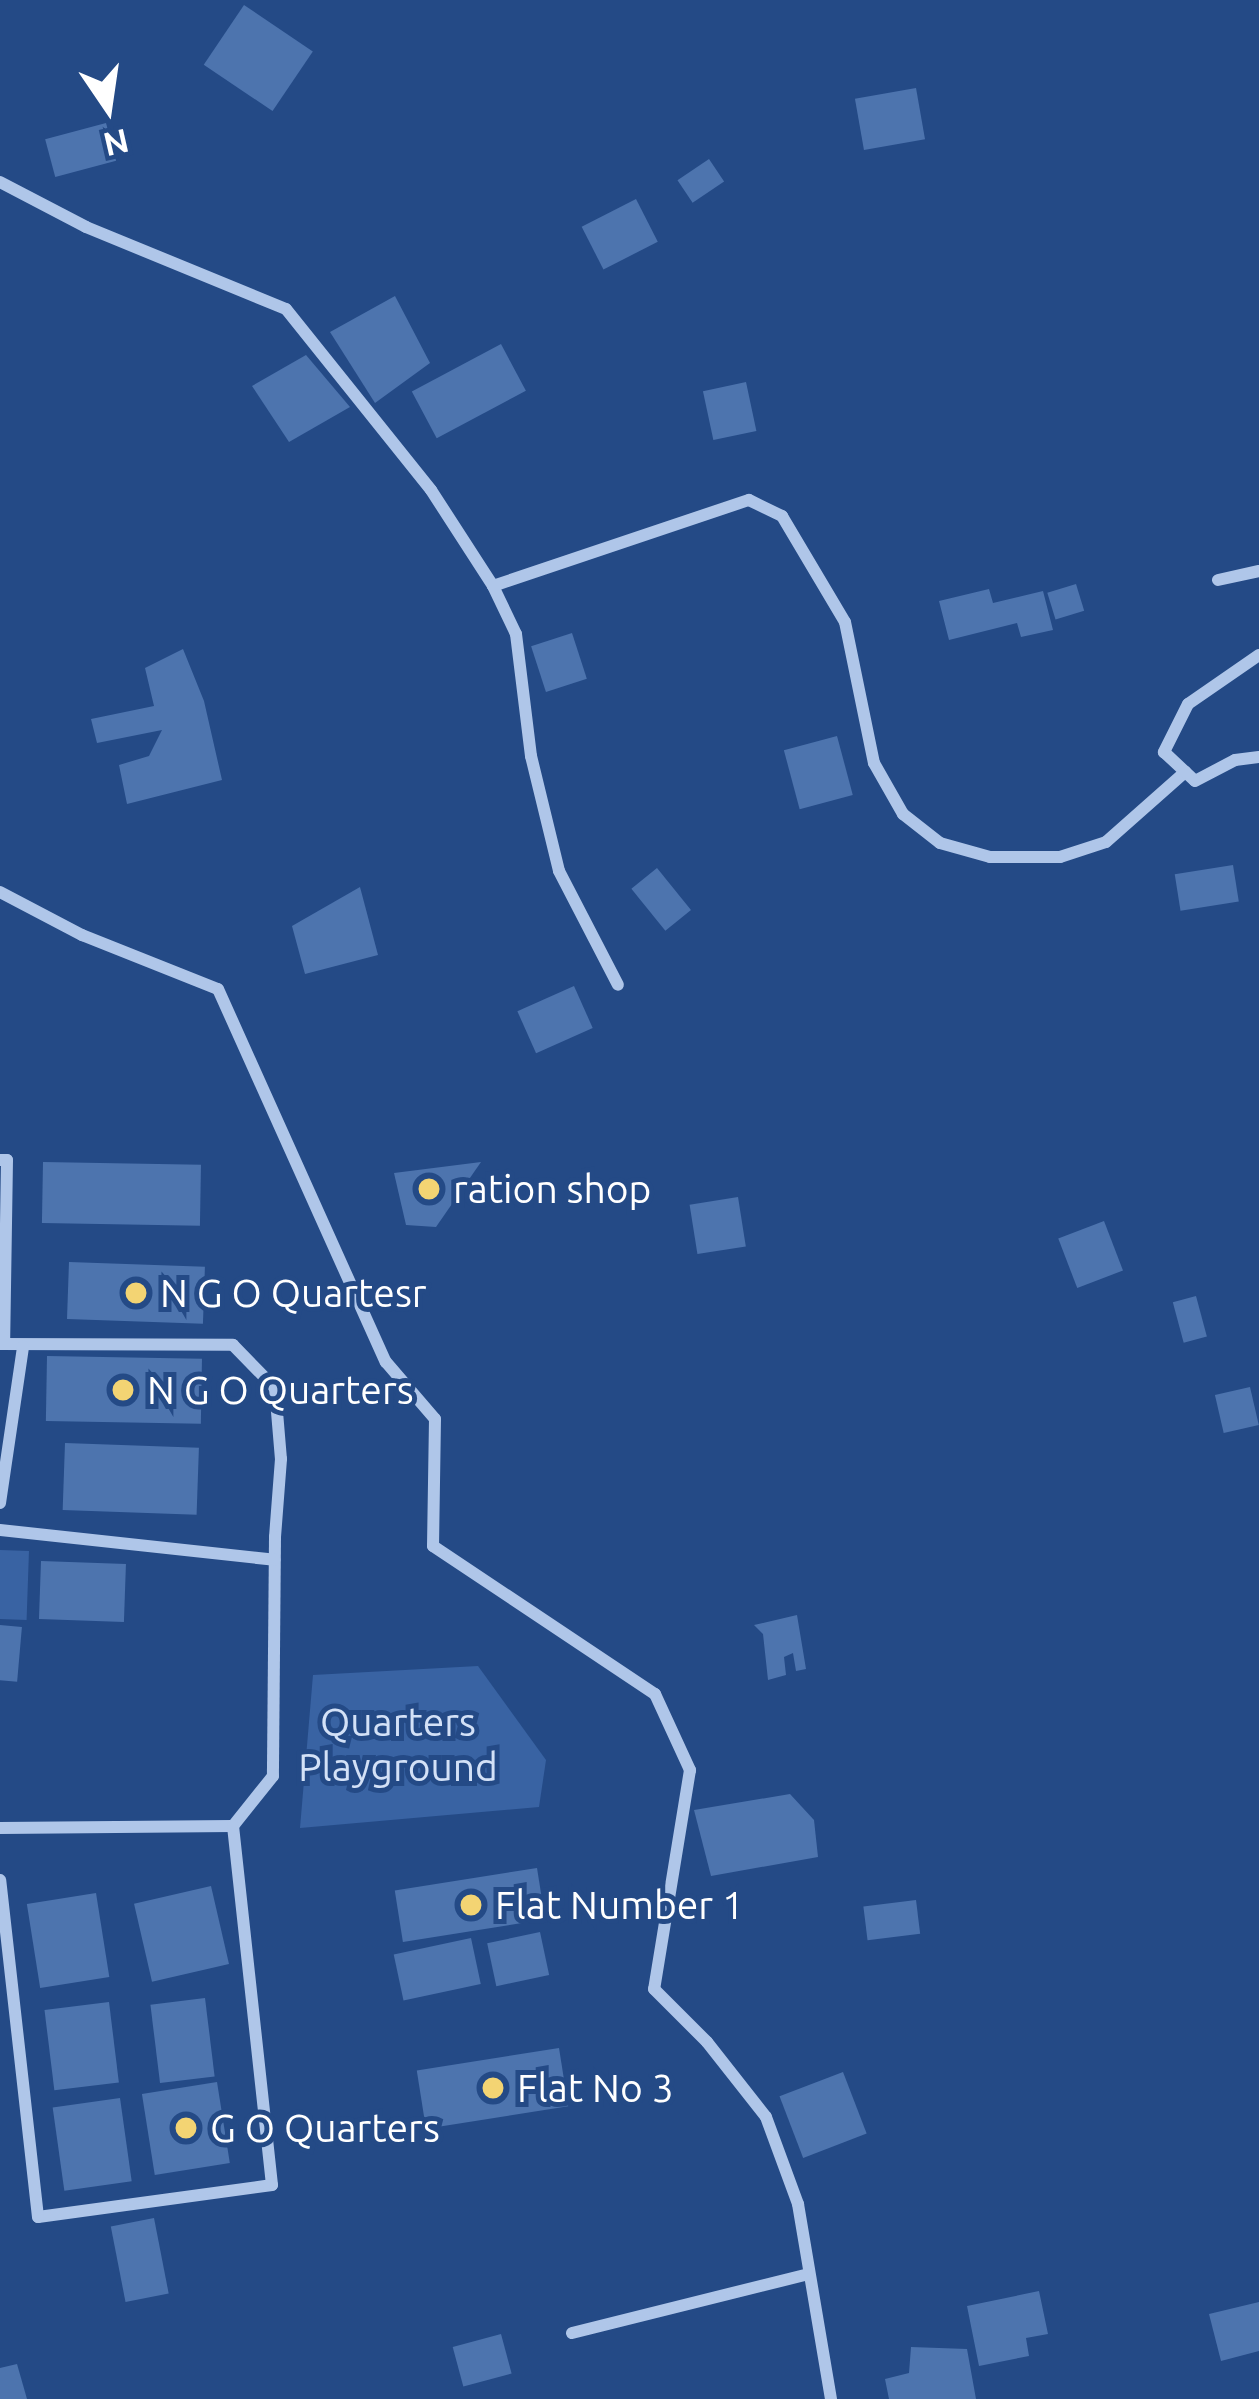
<!DOCTYPE html>
<html>
<head>
<meta charset="utf-8">
<style>
  body { margin:0 }
  #map { position:relative; width:1259px; height:2399px; overflow:hidden; background:#244a86; font-family:Ubuntu,sans-serif }
  div>[style] { position:absolute }
  [style*='--x'] { left:calc(var(--x)*1px); top:calc(var(--y)*1px); width:calc(var(--w)*1px); rotate:calc(var(--a)*1deg) }
  .green>* { inset:0; background:#3963a3; transform-origin:0 0 }
  .building>* { inset:0; background:#4d74ae; transform-origin:0 0 }
  .street>* { height:12px; margin:-6px; padding:0 6px; transform-origin:6px; border-radius:6px; background:#afc6e9 }
  .dots>* { width:33px; height:33px; translate:-50% -50%; box-sizing:border-box; border:6px solid #244a86; border-radius:50% }
  span { translate:-50% -50%; white-space:nowrap; text-align:center; line-height:1.15; -webkit-text-stroke:10px #244a86; paint-order:stroke }
  .poi-label { font-size:39px; color:#fff }
  .left { translate:0 -50%; text-align:left }
  .park-label { font-size:39px; color:#d3e1f7 }
  .north { position:absolute; left:48px; top:48px; width:120px; height:120px; -webkit-text-stroke:9px #244a86; paint-order:stroke; rotate:167deg; font-size:33px; font-weight:700; line-height:48px; text-align:center; color:#fff }
  .north::after { content:''; display:block; margin:auto; width:42px; height:54px; background:#fff; clip-path:polygon(50% 0,100% 100%,50% 72%,0 100%) }
</style>
</head>
<body>
<div id="map">
  <div class="green">
    <div style="left:0;top:1550px;width:29px;height:69px;rotate:2deg"></div>
    <div style="clip-path:polygon(478px 1666px,546px 1760px,539px 1807px,300px 1828px,313px 1675px)"></div>
  </div>
  <div class="building">
    <div style="left:244px;top:5px;width:83px;height:72px;rotate:34deg"></div>
    <div style="left:916px;top:88px;width:52px;height:62px;rotate:80deg"></div>
    <div style="left:106px;top:123px;width:39px;height:63px;rotate:75deg"></div>
    <div style="left:709px;top:159px;width:27px;height:38px;rotate:56deg"></div>
    <div style="left:636px;top:199px;width:48px;height:61px;rotate:63deg"></div>
    <div style="clip-path:polygon(395px 296px,430px 363px,375px 403px,330px 332px)"></div>
    <div style="left:501px;top:344px;width:53px;height:101px;rotate:62deg"></div>
    <div style="clip-path:polygon(306px 355px,350px 407px,289px 442px,252px 386px)"></div>
    <div style="left:746px;top:382px;width:50px;height:44px;rotate:78deg"></div>
    <div style="left:1076px;top:584px;width:28px;height:30px;rotate:73deg"></div>
    <div style="clip-path:polygon(989px 589px,993px 603px,1043px 591px,1053px 630px,1021px 637px,1017px 623px,949px 640px,939px 601px)"></div>
    <div style="left:572px;top:633px;width:48px;height:43px;rotate:72deg"></div>
    <div style="clip-path:polygon(183px 649px,204px 701px,222px 780px,127px 804px,119px 765px,149px 756px,162px 730px,97px 743px,91px 719px,154px 706px,145px 668px)"></div>
    <div style="left:837px;top:736px;width:61px;height:55px;rotate:75deg"></div>
    <div style="left:1233px;top:865px;width:37px;height:59px;rotate:81deg"></div>
    <div style="left:657px;top:868px;width:54px;height:33px;rotate:51deg"></div>
    <div style="clip-path:polygon(360px 887px,378px 955px,305px 974px,292px 926px)"></div>
    <div style="left:574px;top:986px;width:46px;height:62px;rotate:66deg"></div>
    <div style="left:43px;top:1162px;width:158px;height:61px;rotate:1deg"></div>
    <div style="clip-path:polygon(481px 1162px,436px 1227px,406px 1225px,394px 1173px)"></div>
    <div style="left:738px;top:1197px;width:50px;height:49px;rotate:81deg"></div>
    <div style="left:1104px;top:1221px;width:53px;height:49px;rotate:69deg"></div>
    <div style="left:69px;top:1262px;width:136px;height:57px;rotate:2deg"></div>
    <div style="left:1196px;top:1296px;width:42px;height:24px;rotate:75deg"></div>
    <div style="left:47px;top:1356px;width:155px;height:65px;rotate:1deg"></div>
    <div style="left:1250px;top:1387px;width:39px;height:36px;rotate:77deg"></div>
    <div style="left:65px;top:1443px;width:134px;height:67px;rotate:2deg"></div>
    <div style="left:41px;top:1561px;width:85px;height:58px;rotate:2deg"></div>
    <div style="clip-path:polygon(797px 1615px,806px 1669px,796px 1671px,793px 1653px,784px 1657px,786px 1675px,768px 1680px,763px 1634px,754px 1625px)"></div>
    <div style="left:0;top:1625px;width:22px;height:55px;rotate:5deg"></div>
    <div style="clip-path:polygon(790px 1794px,814px 1820px,818px 1857px,711px 1876px,694px 1810px)"></div>
    <div style="left:537px;top:1868px;width:52px;height:144px;rotate:81deg"></div>
    <div style="left:211px;top:1886px;width:80px;height:79px;rotate:77deg"></div>
    <div style="left:96px;top:1893px;width:85px;height:70px;rotate:81deg"></div>
    <div style="left:916px;top:1900px;width:34px;height:53px;rotate:83deg"></div>
    <div style="left:540px;top:1932px;width:44px;height:54px;rotate:78deg"></div>
    <div style="left:471px;top:1938px;width:47px;height:79px;rotate:78deg"></div>
    <div style="left:205px;top:1998px;width:79px;height:55px;rotate:83deg"></div>
    <div style="left:109px;top:2002px;width:81px;height:65px;rotate:83deg"></div>
    <div style="left:559px;top:2048px;width:59px;height:144px;rotate:81deg"></div>
    <div style="left:843px;top:2072px;width:66px;height:68px;rotate:69deg"></div>
    <div style="left:217px;top:2082px;width:82px;height:76px;rotate:81deg"></div>
    <div style="left:120px;top:2098px;width:84px;height:68px;rotate:82deg"></div>
    <div style="left:154px;top:2218px;width:77px;height:44px;rotate:79deg"></div>
    <div style="clip-path:polygon(1039px 2291px,1048px 2334px,1026px 2338px,1029px 2356px,979px 2366px,967px 2306px)"></div>
    <div style="clip-path:polygon(1259px 2302px,1259px 2351px,1221px 2361px,1209px 2314px)"></div>
    <div style="left:501px;top:2334px;width:41px;height:50px;rotate:75deg"></div>
    <div style="clip-path:polygon(911px 2347px,967px 2349px,976px 2399px,889px 2399px,885px 2379px,909px 2373px)"></div>
    <div style="clip-path:polygon(17px 2364px,27px 2399px,0 2399px,0 2368px)"></div>
  </div>
  <div class="street">
    <div style="--x:0;--y:182;--w:97;--a:27.6"></div>
    <div style="--x:86;--y:227;--w:216;--a:22.3"></div>
    <div style="--x:286;--y:309;--w:232;--a:51.3"></div>
    <div style="--x:431;--y:490;--w:114;--a:57.1"></div>
    <div style="--x:493;--y:586;--w:53;--a:64.4"></div>
    <div style="--x:516;--y:634;--w:123;--a:83"></div>
    <div style="--x:531;--y:756;--w:118;--a:76.3"></div>
    <div style="--x:559;--y:871;--w:128;--a:62.6"></div>
    <div style="--x:1218;--y:580;--w:42;--a:-12.4"></div>
    <div style="--x:493;--y:586;--w:270;--a:-18.6"></div>
    <div style="--x:749;--y:500;--w:37;--a:26"></div>
    <div style="--x:782;--y:516;--w:123;--a:59.3"></div>
    <div style="--x:845;--y:622;--w:144;--a:78.4"></div>
    <div style="--x:874;--y:763;--w:59;--a:60.4"></div>
    <div style="--x:903;--y:814;--w:47;--a:38.1"></div>
    <div style="--x:940;--y:843;--w:52;--a:15.6"></div>
    <div style="--x:990;--y:857;--w:70;--a:0"></div>
    <div style="--x:1060;--y:857;--w:48;--a:-18.1"></div>
    <div style="--x:1106;--y:842;--w:106;--a:-41.5"></div>
    <div style="--x:1259;--y:655;--w:86;--a:145.4"></div>
    <div style="--x:1188;--y:704;--w:54;--a:116.6"></div>
    <div style="--x:1164;--y:752;--w:42;--a:43.1"></div>
    <div style="--x:1195;--y:781;--w:45;--a:-27.7"></div>
    <div style="--x:1235;--y:760;--w:24;--a:-7"></div>
    <div style="--x:0;--y:892;--w:93;--a:27.7"></div>
    <div style="--x:82;--y:935;--w:146;--a:21.7"></div>
    <div style="--x:218;--y:989;--w:409;--a:65.8"></div>
    <div style="--x:386;--y:1362;--w:75;--a:49.3"></div>
    <div style="--x:435;--y:1419;--w:127;--a:90.9"></div>
    <div style="--x:433;--y:1546;--w:267;--a:33.7"></div>
    <div style="--x:655;--y:1694;--w:84;--a:65.3"></div>
    <div style="--x:690;--y:1770;--w:222;--a:99.3"></div>
    <div style="--x:654;--y:1989;--w:75;--a:45"></div>
    <div style="--x:707;--y:2042;--w:95;--a:51.8"></div>
    <div style="--x:766;--y:2117;--w:93;--a:69.8"></div>
    <div style="--x:798;--y:2204;--w:198;--a:80.4"></div>
    <div style="--x:0;--y:1160;--w:7;--a:0"></div>
    <div style="--x:7;--y:1160;--w:184;--a:90.9"></div>
    <div style="--x:0;--y:1344;--w:233;--a:0.2"></div>
    <div style="--x:233;--y:1345;--w:60;--a:45.7"></div>
    <div style="--x:275;--y:1388;--w:71;--a:85.2"></div>
    <div style="--x:281;--y:1459;--w:78;--a:94.4"></div>
    <div style="--x:275;--y:1537;--w:239;--a:90.5"></div>
    <div style="--x:273;--y:1776;--w:64;--a:128.7"></div>
    <div style="--x:0;--y:1503;--w:158;--a:-81.6"></div>
    <div style="--x:0;--y:1530;--w:276;--a:6.2"></div>
    <div style="--x:0;--y:1828;--w:233;--a:-0.5"></div>
    <div style="--x:233;--y:1826;--w:361;--a:83.8"></div>
    <div style="--x:272;--y:2185;--w:236;--a:172.2"></div>
    <div style="--x:38;--y:2217;--w:339;--a:-96.4"></div>
    <div style="--x:572;--y:2333;--w:244;--a:-14"></div>
  </div>
  <div class="dots">
    <div style="left:429px;top:1189px;background:#f3d473"></div>
    <div style="left:136px;top:1293px;background:#f3d473"></div>
    <div style="left:123px;top:1390px;background:#f3d473"></div>
    <div style="left:471px;top:1905px;background:#f3d473"></div>
    <div style="left:493px;top:2088px;background:#f3d473"></div>
    <div style="left:186px;top:2128px;background:#f3d473"></div>
  </div>
  <div class="poi-label">
    <span class="left" style="left:453px;top:1189px">ration shop</span>
    <span class="left" style="left:160px;top:1293px">N G O Quartesr</span>
    <span class="left" style="left:147px;top:1390px">N G O Quarters</span>
    <span class="left" style="left:495px;top:1905px">Flat Number 1</span>
    <span class="left" style="left:517px;top:2088px">Flat No 3</span>
    <span class="left" style="left:210px;top:2128px">G O Quarters</span>
  </div>
  <div class="park-label">
    <span style="left:398px;top:1745px">Quarters<br>Playground</span>
  </div>
  <div class="north">N</div>
</div>
</body>
</html>
